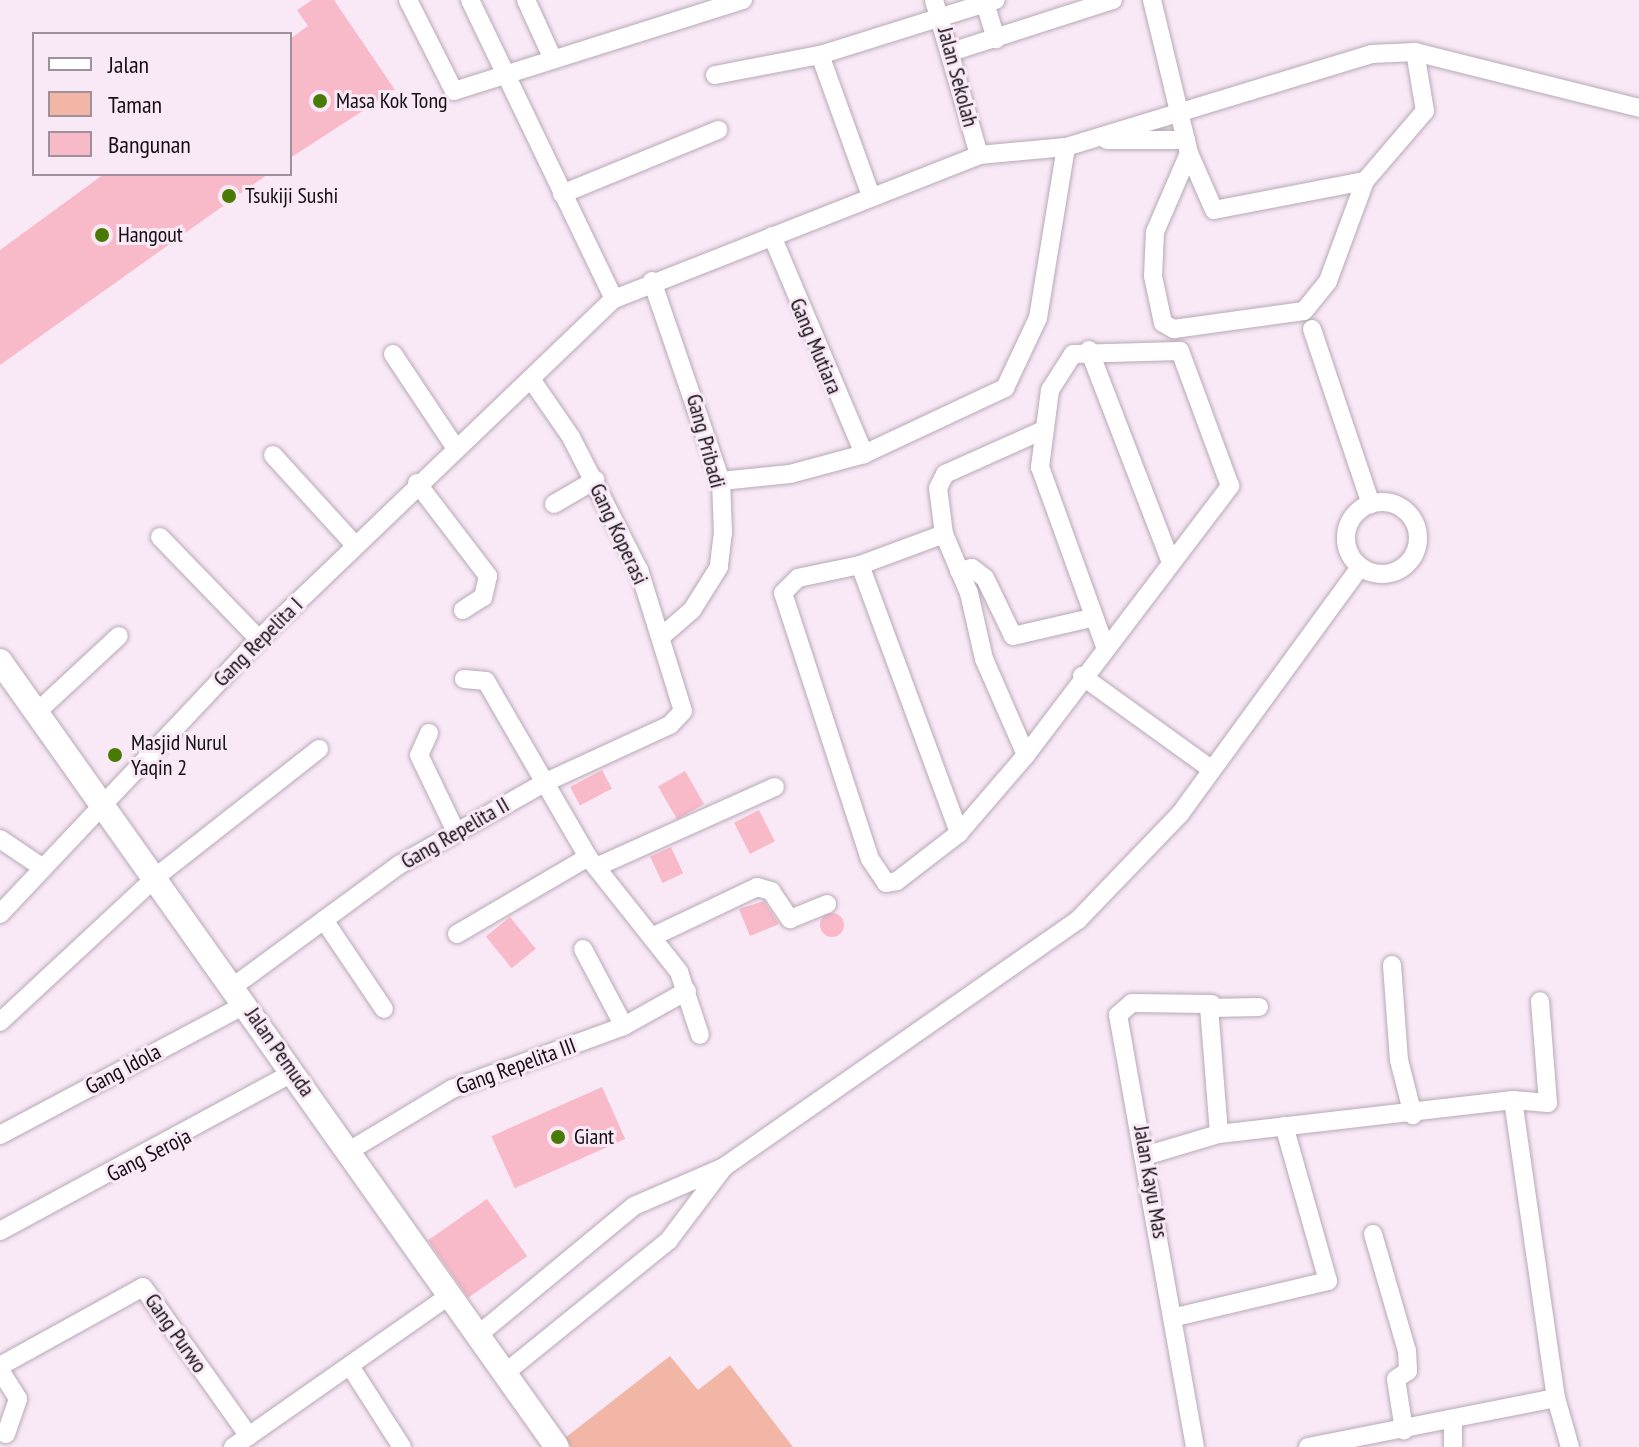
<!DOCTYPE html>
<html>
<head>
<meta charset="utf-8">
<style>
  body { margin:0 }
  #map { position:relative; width:1639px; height:1447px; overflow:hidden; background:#f9e9f7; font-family:"PT Sans Narrow",sans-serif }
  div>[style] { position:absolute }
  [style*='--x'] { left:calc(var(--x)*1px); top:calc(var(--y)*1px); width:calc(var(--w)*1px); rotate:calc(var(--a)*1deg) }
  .green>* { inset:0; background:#f2b6a7 }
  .building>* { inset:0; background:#f8b9c9; transform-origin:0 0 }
  .round { border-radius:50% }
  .roads { filter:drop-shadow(0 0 2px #b8a9b6) drop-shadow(0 0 2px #b8a9b6) }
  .minor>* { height:18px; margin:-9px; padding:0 9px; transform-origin:9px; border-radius:9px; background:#fff }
  .minor>.ring { margin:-9px; padding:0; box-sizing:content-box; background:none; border:18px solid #fff; border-radius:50% }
  .major>* { height:24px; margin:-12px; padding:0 12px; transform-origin:12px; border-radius:12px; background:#fff }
  .dots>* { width:22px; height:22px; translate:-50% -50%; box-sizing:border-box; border:4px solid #f9e9f7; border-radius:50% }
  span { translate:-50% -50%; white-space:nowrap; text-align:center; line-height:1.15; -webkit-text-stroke:6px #f9e9f7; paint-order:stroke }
  .street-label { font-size:22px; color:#140f13 }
  .poi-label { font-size:22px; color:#140f13 }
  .left { translate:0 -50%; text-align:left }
  .legend { position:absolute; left:32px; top:32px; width:260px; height:144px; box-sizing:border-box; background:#f9e9f7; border:2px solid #9d929c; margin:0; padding:10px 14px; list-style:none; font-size:24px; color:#140f13 }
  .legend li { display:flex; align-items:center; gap:16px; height:40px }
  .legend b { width:40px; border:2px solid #9d929c }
</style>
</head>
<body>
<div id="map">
  <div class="green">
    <div style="clip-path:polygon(670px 1356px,698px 1390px,730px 1365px,793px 1447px,571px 1447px,565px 1438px)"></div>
  </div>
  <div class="building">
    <div style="clip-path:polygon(312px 0,334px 0,395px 90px,290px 158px,290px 39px,308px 26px,297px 10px)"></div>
    <div style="clip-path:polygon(104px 174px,268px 174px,0 365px,0 250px)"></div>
    <div style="left:602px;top:770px;width:21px;height:36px;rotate:62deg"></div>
    <div style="left:685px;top:771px;width:38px;height:31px;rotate:60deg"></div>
    <div style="left:759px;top:810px;width:35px;height:28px;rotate:63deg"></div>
    <div style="left:671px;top:847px;width:29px;height:23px;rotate:65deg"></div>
    <div style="clip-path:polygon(764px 901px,779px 924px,750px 936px,739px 909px)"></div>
    <div class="round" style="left:820px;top:913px;width:24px;height:24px"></div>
    <div style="left:510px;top:917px;width:41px;height:31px;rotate:51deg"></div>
    <div style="left:602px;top:1087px;width:57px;height:121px;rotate:66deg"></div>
    <div style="left:487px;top:1199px;width:70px;height:72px;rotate:55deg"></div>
  </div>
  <div class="roads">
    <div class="minor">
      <div style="--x:408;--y:0;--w:102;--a:63.2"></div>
      <div style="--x:454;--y:91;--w:303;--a:-17.5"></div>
      <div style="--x:470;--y:0;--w:332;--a:64.3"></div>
      <div style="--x:526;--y:0;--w:63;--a:65.5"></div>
      <div style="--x:934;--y:0;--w:161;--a:73.8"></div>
      <div style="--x:1152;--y:0;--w:157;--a:76.4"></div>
      <div style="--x:1189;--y:153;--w:62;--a:66.3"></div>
      <div style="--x:1214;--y:210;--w:154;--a:-10.9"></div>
      <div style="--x:985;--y:3;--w:38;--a:73"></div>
      <div style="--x:951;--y:52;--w:170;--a:-17.8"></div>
      <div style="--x:820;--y:55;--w:150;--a:70.1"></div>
      <div style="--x:715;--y:75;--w:107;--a:-10.8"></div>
      <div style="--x:820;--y:55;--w:184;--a:-17.4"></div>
      <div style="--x:1107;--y:140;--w:79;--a:0"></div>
      <div style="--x:1189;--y:153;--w:86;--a:113.3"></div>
      <div style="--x:1155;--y:232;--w:44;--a:92.6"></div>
      <div style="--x:1153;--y:276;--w:48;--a:78"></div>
      <div style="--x:1163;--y:323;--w:13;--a:29"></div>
      <div style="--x:1174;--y:329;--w:131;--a:-7.9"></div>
      <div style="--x:1304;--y:311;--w:38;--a:-51"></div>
      <div style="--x:1328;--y:281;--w:107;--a:-69.7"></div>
      <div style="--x:1365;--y:181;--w:92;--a:-49.4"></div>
      <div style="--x:1425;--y:111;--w:60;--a:-99.6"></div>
      <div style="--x:562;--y:194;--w:169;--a:-22.3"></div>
      <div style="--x:772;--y:236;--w:237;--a:67.1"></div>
      <div style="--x:652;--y:281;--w:212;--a:71"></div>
      <div style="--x:721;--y:481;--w:51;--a:87.8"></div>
      <div style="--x:723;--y:532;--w:35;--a:97"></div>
      <div style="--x:719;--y:567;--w:51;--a:122.1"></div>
      <div style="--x:692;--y:610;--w:40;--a:139"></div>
      <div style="--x:1312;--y:329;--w:185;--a:71.4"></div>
      <div style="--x:1089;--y:350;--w:225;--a:68.9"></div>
      <div style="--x:393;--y:354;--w:112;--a:56.3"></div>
      <div style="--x:273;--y:455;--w:122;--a:47.7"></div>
      <div style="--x:721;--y:481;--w:69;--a:-5.8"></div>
      <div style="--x:790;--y:474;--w:77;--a:-15.1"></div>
      <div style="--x:864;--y:454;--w:156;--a:-25.1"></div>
      <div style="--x:1005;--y:388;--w:77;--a:-64.8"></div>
      <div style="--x:1038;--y:318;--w:173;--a:-80.7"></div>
      <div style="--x:417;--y:483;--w:117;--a:52.6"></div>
      <div style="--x:488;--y:576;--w:22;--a:103"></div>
      <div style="--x:483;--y:597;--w:24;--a:147"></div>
      <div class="ring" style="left:1346px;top:502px;width:54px;height:54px"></div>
      <div style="--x:554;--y:504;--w:48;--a:-30.3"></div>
      <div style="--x:944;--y:534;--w:46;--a:-97.4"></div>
      <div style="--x:938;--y:488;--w:16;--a:-63"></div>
      <div style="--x:945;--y:474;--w:105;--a:-24.1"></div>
      <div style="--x:160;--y:537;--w:142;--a:45.9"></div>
      <div style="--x:860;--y:565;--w:286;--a:69.7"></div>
      <div style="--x:959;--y:571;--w:13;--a:-13"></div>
      <div style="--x:972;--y:568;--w:16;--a:38"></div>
      <div style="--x:985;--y:578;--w:64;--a:64.2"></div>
      <div style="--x:1013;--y:636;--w:80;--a:-13"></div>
      <div style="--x:1082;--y:676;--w:159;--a:35.8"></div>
      <div style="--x:464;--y:679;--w:22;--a:5"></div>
      <div style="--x:486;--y:681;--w:203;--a:59.9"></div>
      <div style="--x:588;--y:857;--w:147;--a:51.6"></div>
      <div style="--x:679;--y:972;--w:66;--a:71.6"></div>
      <div style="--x:36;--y:713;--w:113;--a:-42.9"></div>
      <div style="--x:429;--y:733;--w:24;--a:114"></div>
      <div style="--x:419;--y:755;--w:85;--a:64.3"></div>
      <div style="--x:1026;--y:755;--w:105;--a:-113.6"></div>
      <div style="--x:984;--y:659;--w:68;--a:-102.8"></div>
      <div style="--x:969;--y:593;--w:64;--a:-113"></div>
      <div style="--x:944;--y:534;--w:90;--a:159.7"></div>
      <div style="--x:860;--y:565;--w:63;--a:168.2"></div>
      <div style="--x:798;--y:578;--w:21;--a:135"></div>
      <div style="--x:783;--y:593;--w:280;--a:71.9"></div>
      <div style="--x:870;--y:859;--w:29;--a:56"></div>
      <div style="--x:886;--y:883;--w:11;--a:-10"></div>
      <div style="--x:897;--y:881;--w:78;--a:-37.7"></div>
      <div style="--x:959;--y:833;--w:103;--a:-49.3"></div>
      <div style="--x:1026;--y:755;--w:338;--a:-52.8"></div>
      <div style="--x:1230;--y:486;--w:144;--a:-110.3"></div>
      <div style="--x:1180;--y:351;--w:107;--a:178.4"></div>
      <div style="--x:1073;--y:354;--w:43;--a:122.6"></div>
      <div style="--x:1050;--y:390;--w:78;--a:97.4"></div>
      <div style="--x:1040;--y:467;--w:191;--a:70.1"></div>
      <div style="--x:0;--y:839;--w:52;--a:34"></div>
      <div style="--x:596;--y:867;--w:196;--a:-24.1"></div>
      <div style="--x:0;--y:914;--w:378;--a:-46.7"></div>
      <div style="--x:259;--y:639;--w:492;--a:-43.8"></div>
      <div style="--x:614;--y:299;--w:392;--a:-21.5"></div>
      <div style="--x:979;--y:155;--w:87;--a:-5.3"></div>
      <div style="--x:1066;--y:147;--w:320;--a:-16.9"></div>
      <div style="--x:1372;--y:54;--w:43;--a:-2.7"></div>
      <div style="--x:1415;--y:52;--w:231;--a:14"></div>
      <div style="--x:324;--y:920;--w:107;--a:56"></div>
      <div style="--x:457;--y:934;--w:152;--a:-30.4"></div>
      <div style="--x:654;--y:936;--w:114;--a:-25.4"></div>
      <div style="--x:757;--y:887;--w:15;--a:16"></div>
      <div style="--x:771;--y:891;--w:34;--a:56"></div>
      <div style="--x:790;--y:919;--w:40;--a:-22"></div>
      <div style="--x:583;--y:949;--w:87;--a:62"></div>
      <div style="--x:1392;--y:965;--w:95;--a:85.8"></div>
      <div style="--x:1399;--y:1060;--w:57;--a:75.7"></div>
      <div style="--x:234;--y:986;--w:205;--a:-36.3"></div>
      <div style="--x:399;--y:865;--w:169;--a:-29.5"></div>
      <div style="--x:546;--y:782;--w:136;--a:-24.7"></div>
      <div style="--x:670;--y:725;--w:19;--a:-47"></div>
      <div style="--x:683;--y:711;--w:148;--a:-107.3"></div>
      <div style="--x:639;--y:570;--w:149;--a:-117.1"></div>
      <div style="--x:571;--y:437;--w:70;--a:-124.6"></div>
      <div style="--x:0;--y:1022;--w:214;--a:-42.9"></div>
      <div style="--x:157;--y:876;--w:206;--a:-38.1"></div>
      <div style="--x:1513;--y:1100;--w:35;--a:5"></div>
      <div style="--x:1548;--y:1103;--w:102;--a:-94.5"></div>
      <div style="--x:1219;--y:1134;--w:126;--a:-94.5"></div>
      <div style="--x:1209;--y:1008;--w:50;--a:-1.1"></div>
      <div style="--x:0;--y:1135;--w:279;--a:-28"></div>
      <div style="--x:349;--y:1151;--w:120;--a:-31"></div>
      <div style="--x:452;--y:1089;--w:183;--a:-20.1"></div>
      <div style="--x:624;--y:1026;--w:72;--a:-29.1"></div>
      <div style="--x:1148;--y:1155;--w:74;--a:-16.5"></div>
      <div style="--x:1219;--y:1134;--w:296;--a:-6.6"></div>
      <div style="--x:1513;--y:1100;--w:301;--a:81.8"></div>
      <div style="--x:1556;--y:1398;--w:51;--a:74.1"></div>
      <div style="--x:0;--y:1231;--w:334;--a:-28.4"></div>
      <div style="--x:1373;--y:1234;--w:122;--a:73.8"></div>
      <div style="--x:1407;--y:1351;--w:20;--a:87"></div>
      <div style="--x:1408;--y:1371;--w:14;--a:146"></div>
      <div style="--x:1396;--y:1379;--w:52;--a:81.1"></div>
      <div style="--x:1176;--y:1317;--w:156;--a:-13.3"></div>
      <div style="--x:1328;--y:1281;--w:161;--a:-105.8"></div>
      <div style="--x:478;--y:1335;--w:202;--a:-39.6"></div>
      <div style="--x:634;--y:1206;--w:98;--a:-23.4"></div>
      <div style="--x:724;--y:1167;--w:432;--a:-34.9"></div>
      <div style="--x:1078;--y:920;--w:147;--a:-46.1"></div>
      <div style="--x:1180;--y:814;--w:306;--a:-53.9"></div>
      <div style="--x:0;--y:1366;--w:163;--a:-28.9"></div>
      <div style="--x:143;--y:1287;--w:183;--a:54.6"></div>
      <div style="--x:350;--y:1366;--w:96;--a:57.3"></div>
      <div style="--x:0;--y:1370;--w:34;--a:58"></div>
      <div style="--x:18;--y:1399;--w:37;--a:109"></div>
      <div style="--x:505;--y:1373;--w:211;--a:-39"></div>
      <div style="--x:669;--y:1240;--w:91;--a:-53"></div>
      <div style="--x:233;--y:1447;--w:265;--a:-35"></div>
      <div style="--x:1195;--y:1447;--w:439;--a:-100.1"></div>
      <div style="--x:1118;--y:1015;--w:18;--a:-41"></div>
      <div style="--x:1132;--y:1003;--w:80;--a:0.7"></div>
      <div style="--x:1308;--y:1447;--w:253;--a:-11.2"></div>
      <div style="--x:1453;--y:1447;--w:27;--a:-90"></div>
    </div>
    <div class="major">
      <div style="--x:0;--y:661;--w:963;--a:54.68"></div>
    </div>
  </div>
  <div class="dots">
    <div style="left:320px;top:101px;background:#497a04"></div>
    <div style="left:229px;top:196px;background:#497a04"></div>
    <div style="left:102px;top:235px;background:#497a04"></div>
    <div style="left:115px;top:755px;background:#497a04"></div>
    <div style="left:558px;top:1137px;background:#497a04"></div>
  </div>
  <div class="street-label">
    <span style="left:958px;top:77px;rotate:75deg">Jalan Sekolah</span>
    <span style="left:816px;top:346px;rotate:67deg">Gang Mutiara</span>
    <span style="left:706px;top:441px;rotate:75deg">Gang Pribadi</span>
    <span style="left:619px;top:534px;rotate:65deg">Gang Koperasi</span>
    <span style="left:258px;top:642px;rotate:-45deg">Gang Repelita I</span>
    <span style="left:455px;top:833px;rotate:-30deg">Gang Repelita II</span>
    <span style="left:280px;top:1052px;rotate:55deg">Jalan Pemuda</span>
    <span style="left:516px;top:1066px;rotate:-20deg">Gang Repelita III</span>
    <span style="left:123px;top:1069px;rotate:-28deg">Gang Idola</span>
    <span style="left:149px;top:1155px;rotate:-27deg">Gang Seroja</span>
    <span style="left:1151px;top:1182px;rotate:80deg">Jalan Kayu Mas</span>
    <span style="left:176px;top:1333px;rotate:55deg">Gang Purwo</span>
  </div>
  <div class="poi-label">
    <span class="left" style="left:336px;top:101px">Masa Kok Tong</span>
    <span class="left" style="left:245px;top:196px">Tsukiji Sushi</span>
    <span class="left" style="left:118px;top:235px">Hangout</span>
    <span class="left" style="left:131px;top:755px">Masjid Nurul<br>Yaqin 2</span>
    <span class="left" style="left:574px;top:1137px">Giant</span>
  </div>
  <ul class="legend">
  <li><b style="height:10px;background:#fff"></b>Jalan</li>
  <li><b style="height:22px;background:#f2b6a7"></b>Taman</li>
  <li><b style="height:22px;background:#f8b9c9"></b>Bangunan</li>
  </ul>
</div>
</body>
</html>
